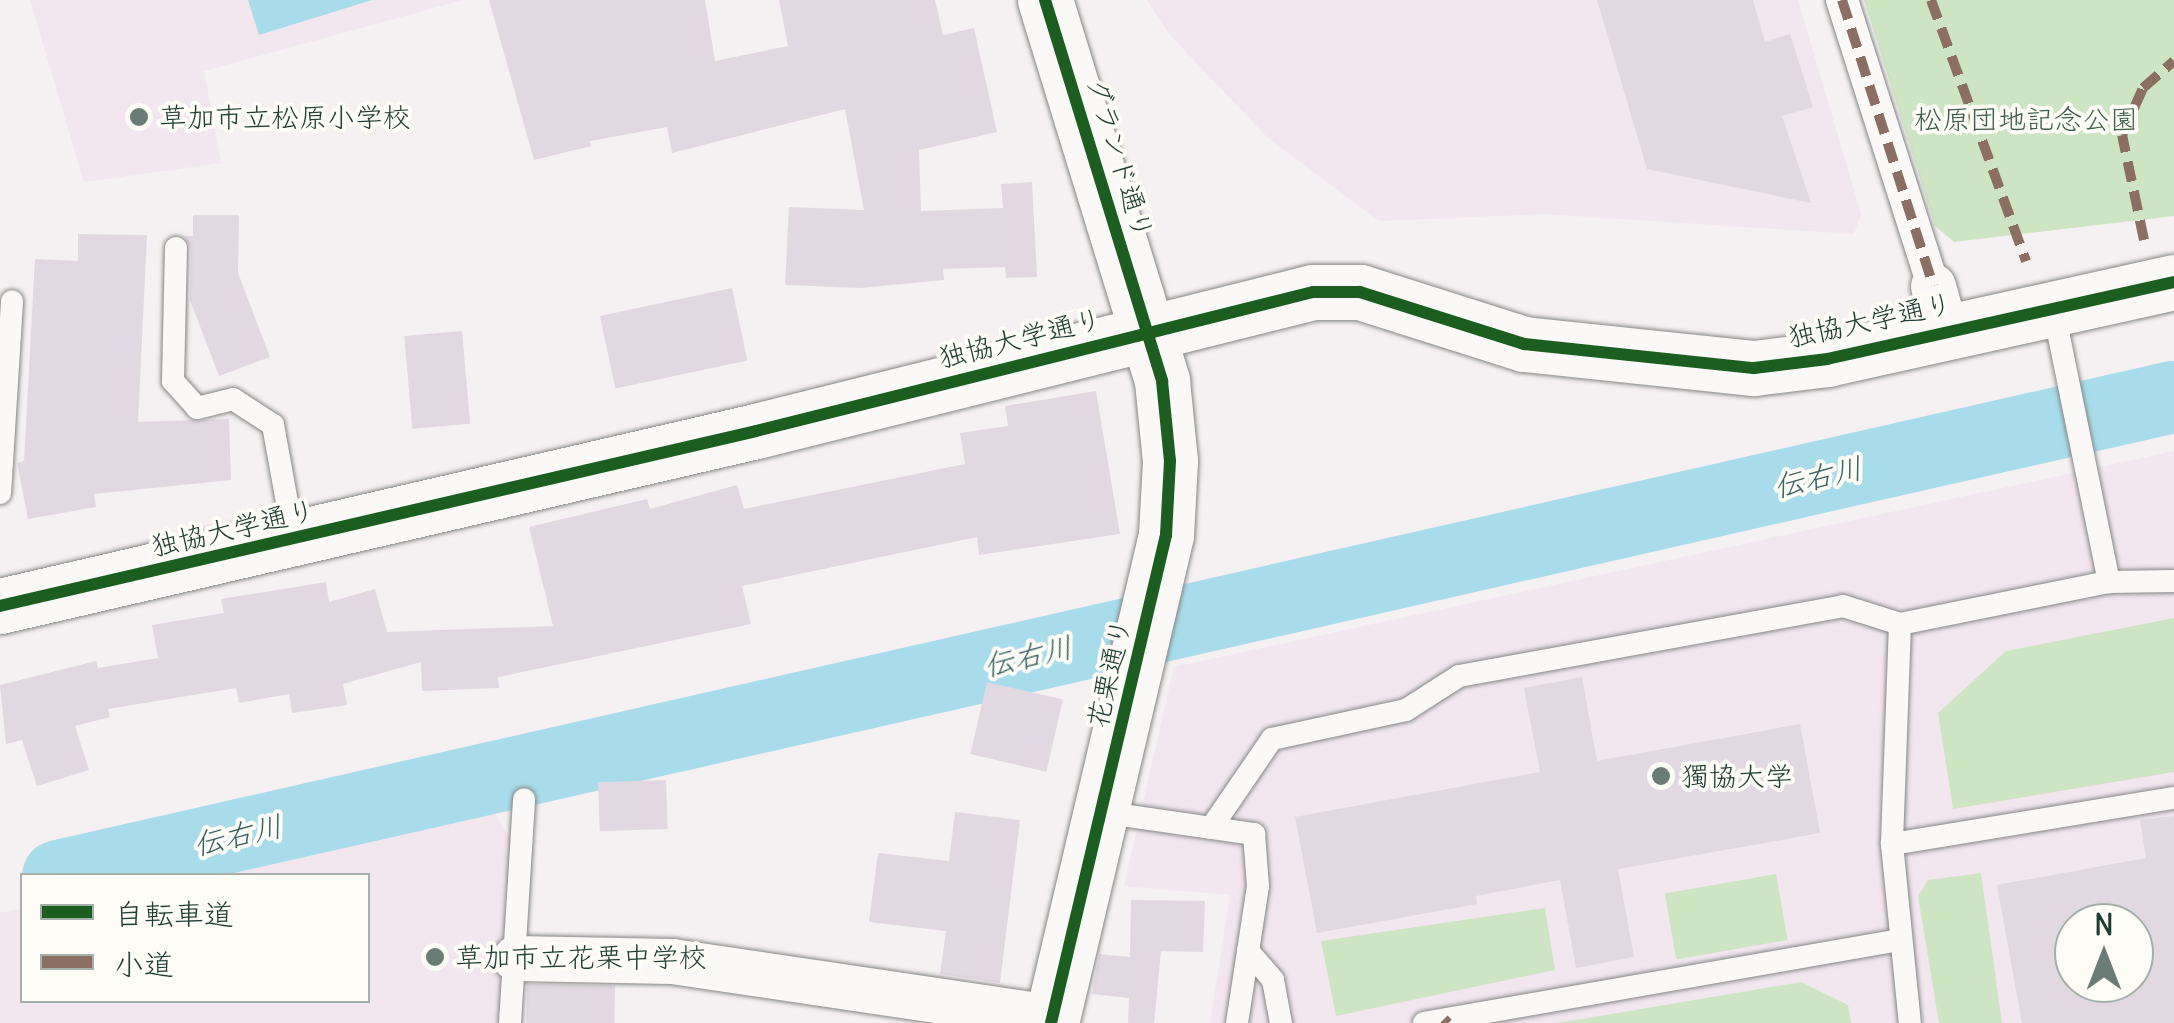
<!DOCTYPE html>
<html>
<head>
<meta charset="utf-8">
<style>
  body { margin:0 }
  #map { position:relative; width:2174px; height:1023px; overflow:hidden; background:#f5f0f2; font-family:Delius,"Klee One",sans-serif }
  div>[style] { position:absolute }
  [style*='--x'] { left:calc(var(--x)*1px); top:calc(var(--y)*1px); width:calc(var(--w)*1px); rotate:calc(var(--a)*1deg) }
  .built>* { inset:0; background:#f2e6ef }
  .green>* { inset:0; background:#cee5c3; transform-origin:0 0 }
  .water>* { inset:0; background:#a9dceb }
  .river>* { height:72px; margin:-36px; padding:0 36px; transform-origin:36px; border-radius:36px; background:#a9dceb }
  .building>* { inset:0; background:#e2d8e1; transform-origin:0 0 }
  .roads { filter:drop-shadow(0 0 2px #858887) drop-shadow(0 0 2px #858887) }
  .service>* { height:22px; margin:-11px; padding:0 11px; transform-origin:11px; border-radius:11px; background:#faf9f8 }
  .pedestrian>* { height:32px; margin:-16px; padding:0 16px; transform-origin:16px; border-radius:16px; background:#faf9f8 }
  .minor>* { height:45px; margin:-22.5px; padding:0 22.5px; transform-origin:22.5px; border-radius:22.5px; background:#faf9f8 }
  .tertiary>* { height:55px; margin:-27.5px; padding:0 27.5px; transform-origin:27.5px; border-radius:27.5px; background:#faf9f8 }
  .quiet>* { height:10px; margin-top:-5px; transform-origin:0; background:repeating-linear-gradient(90deg,#8d6e63 0 20px,transparent 0 30px) }
  .cycleway>* { height:12px; margin:-6px; padding:0 6px; transform-origin:6px; border-radius:6px; background:#1b5e20 }
  .dots>* { width:28px; height:28px; translate:-50% -50%; box-sizing:border-box; border:5px solid #fdfcf7; border-radius:50% }
  span { translate:-50% -50%; white-space:nowrap; text-align:center; line-height:1.15; -webkit-text-stroke:8px #fdfcf7; paint-order:stroke }
  .poi-label { font-size:28px; color:#1f3d34 }
  .left { translate:0 -50%; text-align:left }
  .park-label { font-size:28px; color:#3c5d49 }
  .street-label { font-size:28px; color:#1f3d34 }
  .water-label { font-size:30px; color:#396361; font-style:italic }
  .legend { position:absolute; left:20px; top:873px; width:350px; height:130px; box-sizing:border-box; background:#fdfcf7; border:2px solid #a4b0a9; margin:0; padding:12px 18px; list-style:none; font-size:30px; color:#1f3d34 }
  .legend li { display:flex; align-items:center; gap:20px; height:50px }
  .legend b { width:50px; border:2px solid #a4b0a9 }
  .north { position:absolute; left:2054px; top:903px; width:100px; height:100px; box-sizing:border-box; background:#fdfcf7; border:2px solid #a4b0a9; border-radius:50%; rotate:0deg; font-size:28px; font-weight:700; line-height:40px; text-align:center; color:#1f3d34 }
  .north::after { content:''; display:block; margin:auto; width:35px; height:45px; background:#6a7c76; clip-path:polygon(50% 0,100% 100%,50% 72%,0 100%) }
</style>
</head>
<body>
<div id="map">
  <div class="built">
    <div style="clip-path:polygon(30px 0,463px 0,204px 71px,221px 163px,84px 182px)"></div>
    <div style="clip-path:polygon(1147px 0,1798px 0,1861px 214px,1854px 234px,1544px 214px,1379px 221px,1267px 137px,1169px 34px)"></div>
    <div style="clip-path:polygon(evenodd,2174px 451px,2174px 1023px,1210px 1023px,1230px 895px,1124px 886px,1174px 667px,2174px 451px,2074px 923px,2134px 923px,2134px 983px,2074px 983px,2074px 923px)"></div>
    <div style="clip-path:polygon(493px 810px,511px 839px,499px 1023px,0 1023px,0 913px,22px 908px,22px 1000px,368px 1000px,368px 876px,179px 875px)"></div>
  </div>
  <div class="green">
    <div style="clip-path:polygon(1864px 0,2174px 0,2174px 216px,1954px 242px,1935px 226px)"></div>
    <div style="clip-path:polygon(2174px 618px,2174px 772px,1953px 809px,1938px 713px,2006px 651px)"></div>
    <div style="clip-path:polygon(1981px 873px,2002px 1023px,1939px 1023px,1918px 896px,1928px 880px)"></div>
    <div style="left:1776px;top:874px;width:67px;height:113px;rotate:80deg"></div>
    <div style="clip-path:polygon(1545px 908px,1555px 970px,1336px 1016px,1321px 941px)"></div>
    <div style="clip-path:polygon(1801px 982px,1848px 1005px,1851px 1023px,1558px 1023px)"></div>
  </div>
  <div class="water">
    <div style="clip-path:polygon(248px 0,372px 0,259px 35px)"></div>
  </div>
  <div class="river">
    <div style="--x:58;--y:876;--w:2170;--a:-12.76"></div>
  </div>
  <div class="building">
    <div style="clip-path:polygon(489px 0,705px 0,715px 61px,788px 46px,779px 0,935px 0,943px 35px,974px 28px,997px 132px,919px 150px,921px 211px,1003px 208px,1001px 184px,1032px 182px,1037px 277px,1006px 278px,1005px 267px,943px 269px,944px 280px,860px 288px,785px 285px,789px 207px,864px 210px,845px 109px,672px 153px,667px 127px,590px 141px,591px 146px,534px 160px)"></div>
    <div style="clip-path:polygon(1597px 0,1753px 0,1765px 42px,1790px 34px,1813px 107px,1782px 116px,1811px 203px,1647px 169px)"></div>
    <div style="clip-path:polygon(193px 215px,239px 215px,238px 273px,270px 357px,219px 376px,190px 300px,191px 248px,184px 236px,193px 236px)"></div>
    <div style="clip-path:polygon(78px 234px,147px 235px,138px 422px,229px 419px,231px 480px,94px 494px,96px 507px,28px 519px,17px 463px,24px 461px,35px 259px,78px 261px)"></div>
    <div style="left:732px;top:288px;width:74px;height:135px;rotate:78deg"></div>
    <div style="left:462px;top:331px;width:93px;height:58px;rotate:85deg"></div>
    <div style="clip-path:polygon(1096px 391px,1120px 534px,979px 555px,977px 537px,742px 586px,751px 624px,498px 677px,499px 688px,422px 691px,421px 662px,343px 684px,347px 705px,292px 713px,289px 694px,239px 703px,236px 688px,108px 709px,110px 717px,75px 726px,89px 770px,37px 786px,22px 740px,6px 744px,0 685px,96px 661px,98px 668px,158px 658px,152px 625px,224px 613px,221px 599px,326px 582px,329px 602px,375px 589px,387px 632px,553px 626px,529px 527px,647px 499px,650px 509px,737px 485px,744px 509px,965px 464px,960px 433px,1008px 426px,1005px 406px)"></div>
    <div style="clip-path:polygon(1582px 677px,1597px 761px,1800px 724px,1820px 833px,1618px 869px,1634px 957px,1576px 968px,1560px 880px,1476px 896px,1477px 904px,1317px 933px,1295px 817px,1540px 772px,1524px 688px)"></div>
    <div style="left:987px;top:682px;width:78px;height:74px;rotate:13deg"></div>
    <div style="left:666px;top:780px;width:49px;height:68px;rotate:88deg"></div>
    <div style="clip-path:polygon(955px 812px,1020px 820px,1000px 983px,940px 974px,946px 931px,869px 922px,878px 853px,949px 861px)"></div>
    <div style="clip-path:polygon(evenodd,2174px 816px,2174px 1023px,2022px 1023px,1997px 885px,2146px 858px,2140px 820px,2174px 816px,2074px 923px,2134px 923px,2134px 983px,2074px 983px,2074px 923px)"></div>
    <div style="clip-path:polygon(1131px 900px,1205px 901px,1203px 952px,1161px 951px,1154px 1023px,1128px 1023px,1129px 998px,1092px 994px,1099px 954px,1130px 957px)"></div>
    <div style="left:527px;top:984px;width:88px;height:39px;rotate:1deg"></div>
  </div>
  <div class="roads">
    <div class="service">
      <div style="--x:176;--y:248;--w:133;--a:91.3"></div>
      <div style="--x:173;--y:381;--w:36;--a:48"></div>
      <div style="--x:197;--y:408;--w:37;--a:-14"></div>
      <div style="--x:233;--y:399;--w:48;--a:33"></div>
      <div style="--x:273;--y:425;--w:117;--a:79.7"></div>
      <div style="--x:2053;--y:307;--w:281;--a:78.5"></div>
      <div style="--x:0;--y:493;--w:192;--a:-86.4"></div>
      <div style="--x:1900;--y:624;--w:220;--a:92.1"></div>
      <div style="--x:1892;--y:844;--w:286;--a:-9.3"></div>
      <div style="--x:1101;--y:812;--w:155;--a:8.2"></div>
      <div style="--x:1254;--y:834;--w:52;--a:85.6"></div>
      <div style="--x:1258;--y:886;--w:139;--a:98.7"></div>
      <div style="--x:1211;--y:828;--w:108;--a:-55.6"></div>
      <div style="--x:1272;--y:739;--w:137;--a:-12.2"></div>
      <div style="--x:1406;--y:710;--w:63;--a:-32.7"></div>
      <div style="--x:1459;--y:676;--w:390;--a:-10.3"></div>
      <div style="--x:1843;--y:606;--w:60;--a:17.5"></div>
      <div style="--x:1900;--y:624;--w:213;--a:-11.4"></div>
      <div style="--x:2109;--y:582;--w:65;--a:-0.9"></div>
      <div style="--x:1892;--y:844;--w:180;--a:84.3"></div>
      <div style="--x:1248;--y:951;--w:38;--a:49"></div>
      <div style="--x:1273;--y:980;--w:44;--a:79.5"></div>
      <div style="--x:510;--y:1023;--w:224;--a:-86.4"></div>
      <div style="--x:1424;--y:1023;--w:482;--a:-9.9"></div>
    </div>
    <div class="pedestrian">
      <div style="--x:1842;--y:0;--w:300;--a:72.3"></div>
    </div>
    <div class="minor">
      <div style="--x:1933;--y:286;--w:46;--a:74.7"></div>
      <div style="--x:515;--y:958;--w:157;--a:1.1"></div>
      <div style="--x:672;--y:961;--w:385;--a:8.4"></div>
    </div>
    <div class="tertiary">
      <div style="--x:1045;--y:0;--w:399;--a:72.9"></div>
      <div style="--x:1162;--y:381;--w:80;--a:84.3"></div>
      <div style="--x:1170;--y:461;--w:74;--a:93.1"></div>
      <div style="--x:1166;--y:535;--w:501;--a:103.26"></div>
      <div style="--x:0;--y:606;--w:776;--a:-13.03"></div>
      <div style="--x:756;--y:431;--w:574;--a:-14.01"></div>
      <div style="--x:1313;--y:292;--w:47;--a:0"></div>
      <div style="--x:1360;--y:292;--w:172;--a:17.6"></div>
      <div style="--x:1524;--y:344;--w:231;--a:6"></div>
      <div style="--x:1754;--y:368;--w:74;--a:-7"></div>
      <div style="--x:1827;--y:359;--w:355;--a:-12.5"></div>
    </div>
  </div>
  <div class="quiet">
    <div style="--x:1842;--y:0;--w:300;--a:72.3"></div>
    <div style="--x:1931;--y:0;--w:278;--a:70"></div>
    <div style="--x:2144;--y:240;--w:107;--a:-101.8"></div>
    <div style="--x:2122;--y:135;--w:51;--a:-65.9"></div>
    <div style="--x:2143;--y:88;--w:41;--a:-41.1"></div>
    <div style="--x:1444;--y:1019;--w:6;--a:45"></div>
  </div>
  <div class="cycleway">
    <div style="--x:1045;--y:0;--w:399;--a:72.9"></div>
    <div style="--x:1162;--y:381;--w:80;--a:84.3"></div>
    <div style="--x:1170;--y:461;--w:74;--a:93.1"></div>
    <div style="--x:1166;--y:535;--w:501;--a:103.26"></div>
    <div style="--x:0;--y:606;--w:776;--a:-13.03"></div>
    <div style="--x:756;--y:431;--w:574;--a:-14.01"></div>
    <div style="--x:1313;--y:292;--w:47;--a:0"></div>
    <div style="--x:1360;--y:292;--w:172;--a:17.6"></div>
    <div style="--x:1524;--y:344;--w:231;--a:6"></div>
    <div style="--x:1754;--y:368;--w:74;--a:-7"></div>
    <div style="--x:1827;--y:359;--w:355;--a:-12.5"></div>
  </div>
  <div class="dots">
    <div style="left:139px;top:117px;background:#6a7c76"></div>
    <div style="left:1661px;top:776px;background:#6a7c76"></div>
    <div style="left:435px;top:957px;background:#6a7c76"></div>
  </div>
  <div class="poi-label">
    <span class="left" style="left:159px;top:117px">草加市立松原小学校</span>
    <span class="left" style="left:1681px;top:776px">獨協大学</span>
    <span class="left" style="left:455px;top:957px">草加市立花栗中学校</span>
  </div>
  <div class="park-label">
    <span style="left:2026px;top:119px">松原団地記念公園</span>
  </div>
  <div class="street-label">
    <span style="left:1120px;top:158px;rotate:73deg">グランド通り</span>
    <span style="left:1870px;top:320px;rotate:-12deg">独協大学通り</span>
    <span style="left:1020px;top:338px;rotate:-14deg">独協大学通り</span>
    <span style="left:233px;top:528px;rotate:-13deg">独協大学通り</span>
    <span style="left:1109px;top:673px;rotate:-77deg">花栗通り</span>
  </div>
  <div class="water-label">
    <span style="left:1818px;top:477px;rotate:-13deg">伝右川</span>
    <span style="left:1028px;top:656px;rotate:-13deg">伝右川</span>
    <span style="left:238px;top:835px;rotate:-13deg">伝右川</span>
  </div>
  <ul class="legend">
  <li><b style="height:12px;background:#1b5e20"></b>自転車道</li>
  <li><b style="height:12px;background:#8d6e63"></b>小道</li>
  </ul>
  <div class="north">N</div>
</div>
</body>
</html>
